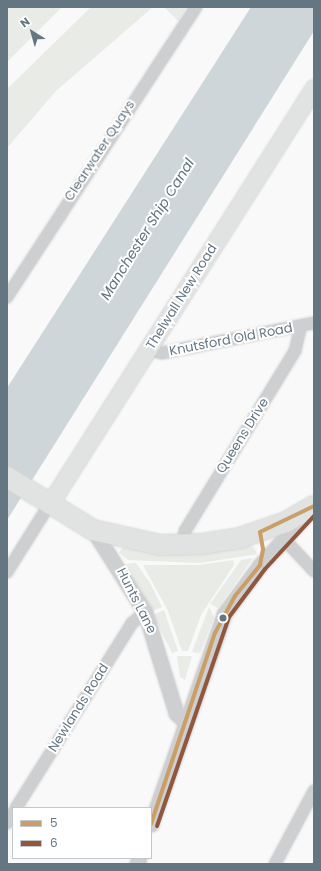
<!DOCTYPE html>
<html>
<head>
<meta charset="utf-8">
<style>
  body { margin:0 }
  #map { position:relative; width:321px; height:871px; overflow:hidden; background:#f9f9f9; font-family:Poppins,sans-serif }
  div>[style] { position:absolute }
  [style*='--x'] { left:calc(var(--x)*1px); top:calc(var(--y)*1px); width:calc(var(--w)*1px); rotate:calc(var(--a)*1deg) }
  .green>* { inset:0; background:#e8ebe6 }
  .water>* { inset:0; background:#ced6d9 }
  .roads { filter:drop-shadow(0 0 1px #d5d6d7) drop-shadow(0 0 1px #d5d6d7) }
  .minor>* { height:12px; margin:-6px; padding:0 6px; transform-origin:6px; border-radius:6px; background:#cecfd0 }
  .tertiary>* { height:15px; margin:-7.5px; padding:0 7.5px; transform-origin:7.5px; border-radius:7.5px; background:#cecfd0 }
  .secondary>* { height:17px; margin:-8.5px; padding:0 8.5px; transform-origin:8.5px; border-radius:8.5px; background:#e1e2e2 }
  .trunk>* { height:20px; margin:-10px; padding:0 10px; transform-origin:10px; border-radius:10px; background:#e1e2e2 }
  .bus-1>* { height:4px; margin:-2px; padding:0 2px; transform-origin:2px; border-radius:2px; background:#ca9e67 }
  .bus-2>* { height:4px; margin:-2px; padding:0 2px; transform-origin:2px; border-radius:2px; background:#90573f }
  .dots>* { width:11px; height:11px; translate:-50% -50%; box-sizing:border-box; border:2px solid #fff; border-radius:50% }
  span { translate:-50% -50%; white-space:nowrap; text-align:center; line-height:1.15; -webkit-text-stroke:4px #fff; paint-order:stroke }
  .street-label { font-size:13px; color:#657683 }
  .water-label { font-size:14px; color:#60757c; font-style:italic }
  .frame { position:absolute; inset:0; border:8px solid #657683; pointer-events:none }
  .legend { position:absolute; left:12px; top:807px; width:140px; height:52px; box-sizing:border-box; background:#fff; border:1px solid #c1c8cd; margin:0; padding:5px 7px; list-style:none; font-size:12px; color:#657683 }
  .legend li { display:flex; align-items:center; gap:8px; height:20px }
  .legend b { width:20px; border:1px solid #c1c8cd }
  .north { position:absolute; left:12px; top:12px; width:40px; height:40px; -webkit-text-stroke:3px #fff; paint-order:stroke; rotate:323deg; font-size:11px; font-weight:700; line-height:16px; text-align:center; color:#657683 }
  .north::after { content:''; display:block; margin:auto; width:14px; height:18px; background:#657683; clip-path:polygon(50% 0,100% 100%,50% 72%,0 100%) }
</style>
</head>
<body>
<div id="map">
  <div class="green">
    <div style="clip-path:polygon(7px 7px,62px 7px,7px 62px)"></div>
    <div style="clip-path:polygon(91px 7px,153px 7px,56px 91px,7px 148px,7px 89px)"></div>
    <div style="clip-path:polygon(164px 7px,187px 7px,178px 21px)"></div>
    <div style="clip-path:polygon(247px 545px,254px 547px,257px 554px,200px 563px,128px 560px,119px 553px,122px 548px,205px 554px)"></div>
    <div style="clip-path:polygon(253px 558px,218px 608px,210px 604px,241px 560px)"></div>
    <div style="clip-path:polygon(233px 560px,234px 565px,201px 615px,188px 651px,182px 651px,168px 611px,143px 565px,200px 565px)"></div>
    <div style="clip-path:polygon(136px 563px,150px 583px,162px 607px,152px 611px,125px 564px)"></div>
    <div style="clip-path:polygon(209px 607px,214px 617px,200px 653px,192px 652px)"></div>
    <div style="clip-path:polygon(164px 610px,178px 651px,172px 653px,153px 615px)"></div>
    <div style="clip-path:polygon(177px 656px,192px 656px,185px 680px,180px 677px)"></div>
  </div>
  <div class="water">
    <div style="clip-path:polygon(251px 7px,314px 7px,314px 31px,7px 520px,7px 388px)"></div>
  </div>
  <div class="roads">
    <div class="minor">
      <div style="--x:7;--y:297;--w:346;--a:-56.9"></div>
      <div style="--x:148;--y:350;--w:14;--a:12"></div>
      <div style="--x:162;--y:353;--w:155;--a:-11.2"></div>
      <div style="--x:283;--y:538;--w:45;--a:46.8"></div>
      <div style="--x:182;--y:545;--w:14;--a:-78"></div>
      <div style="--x:185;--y:531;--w:211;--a:-58.6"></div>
      <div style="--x:295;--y:351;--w:26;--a:-77"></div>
      <div style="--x:7;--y:572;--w:79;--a:-57.9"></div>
      <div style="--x:16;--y:808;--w:218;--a:-57.9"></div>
      <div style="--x:132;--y:623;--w:17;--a:-40"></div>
      <div style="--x:7;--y:823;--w:12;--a:-59"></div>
      <div style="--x:275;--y:864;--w:83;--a:-61.9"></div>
    </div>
    <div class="tertiary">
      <div style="--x:93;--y:530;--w:97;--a:57.6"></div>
      <div style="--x:145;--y:612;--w:106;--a:72.9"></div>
      <div style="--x:176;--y:713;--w:11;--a:45"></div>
      <div style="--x:151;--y:824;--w:222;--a:-70.8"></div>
      <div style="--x:224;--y:614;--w:61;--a:-53.7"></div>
      <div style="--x:260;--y:565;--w:67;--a:-47.4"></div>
      <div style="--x:137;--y:864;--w:6;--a:-72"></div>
    </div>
    <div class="secondary">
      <div style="--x:49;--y:505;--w:494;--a:-57.6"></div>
    </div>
    <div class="trunk">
      <div style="--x:7;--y:477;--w:101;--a:31.6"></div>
      <div style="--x:93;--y:530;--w:69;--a:12.6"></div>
      <div style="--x:160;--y:545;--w:42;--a:-1.4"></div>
      <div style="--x:202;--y:544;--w:38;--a:-9"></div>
      <div style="--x:240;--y:538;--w:49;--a:-19.2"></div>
      <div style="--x:286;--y:522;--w:32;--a:-30"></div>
    </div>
  </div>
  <div class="bus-1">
    <div style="--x:151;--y:824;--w:201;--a:-71.5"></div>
    <div style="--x:215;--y:633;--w:42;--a:-61.6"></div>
    <div style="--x:235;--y:596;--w:40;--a:-51"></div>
    <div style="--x:260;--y:565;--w:16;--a:-79"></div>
    <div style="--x:263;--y:549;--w:17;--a:-100"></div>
    <div style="--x:260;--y:532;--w:60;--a:-25.7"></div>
  </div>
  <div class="bus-2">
    <div style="--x:157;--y:826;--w:221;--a:-71"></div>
    <div style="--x:229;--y:617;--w:60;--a:-53.1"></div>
    <div style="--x:265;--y:569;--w:72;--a:-47.2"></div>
  </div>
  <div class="dots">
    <div style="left:223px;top:618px;background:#657683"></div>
  </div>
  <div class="street-label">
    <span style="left:100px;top:151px;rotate:-57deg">Clearwater Quays</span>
    <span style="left:182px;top:297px;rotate:-58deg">Thelwall New Road</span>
    <span style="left:231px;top:340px;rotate:-11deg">Knutsford Old Road</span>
    <span style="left:243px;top:436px;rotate:-58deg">Queens Drive</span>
    <span style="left:136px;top:601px;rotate:63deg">Hunts Lane</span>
    <span style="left:79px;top:708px;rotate:-58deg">Newlands Road</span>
  </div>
  <div class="water-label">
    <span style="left:147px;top:229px;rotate:-58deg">Manchester Ship Canal</span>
  </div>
  <div class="frame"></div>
  <ul class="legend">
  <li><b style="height:5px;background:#ca9e67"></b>5</li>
  <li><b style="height:5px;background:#90573f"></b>6</li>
  </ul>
  <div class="north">N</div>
</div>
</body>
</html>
